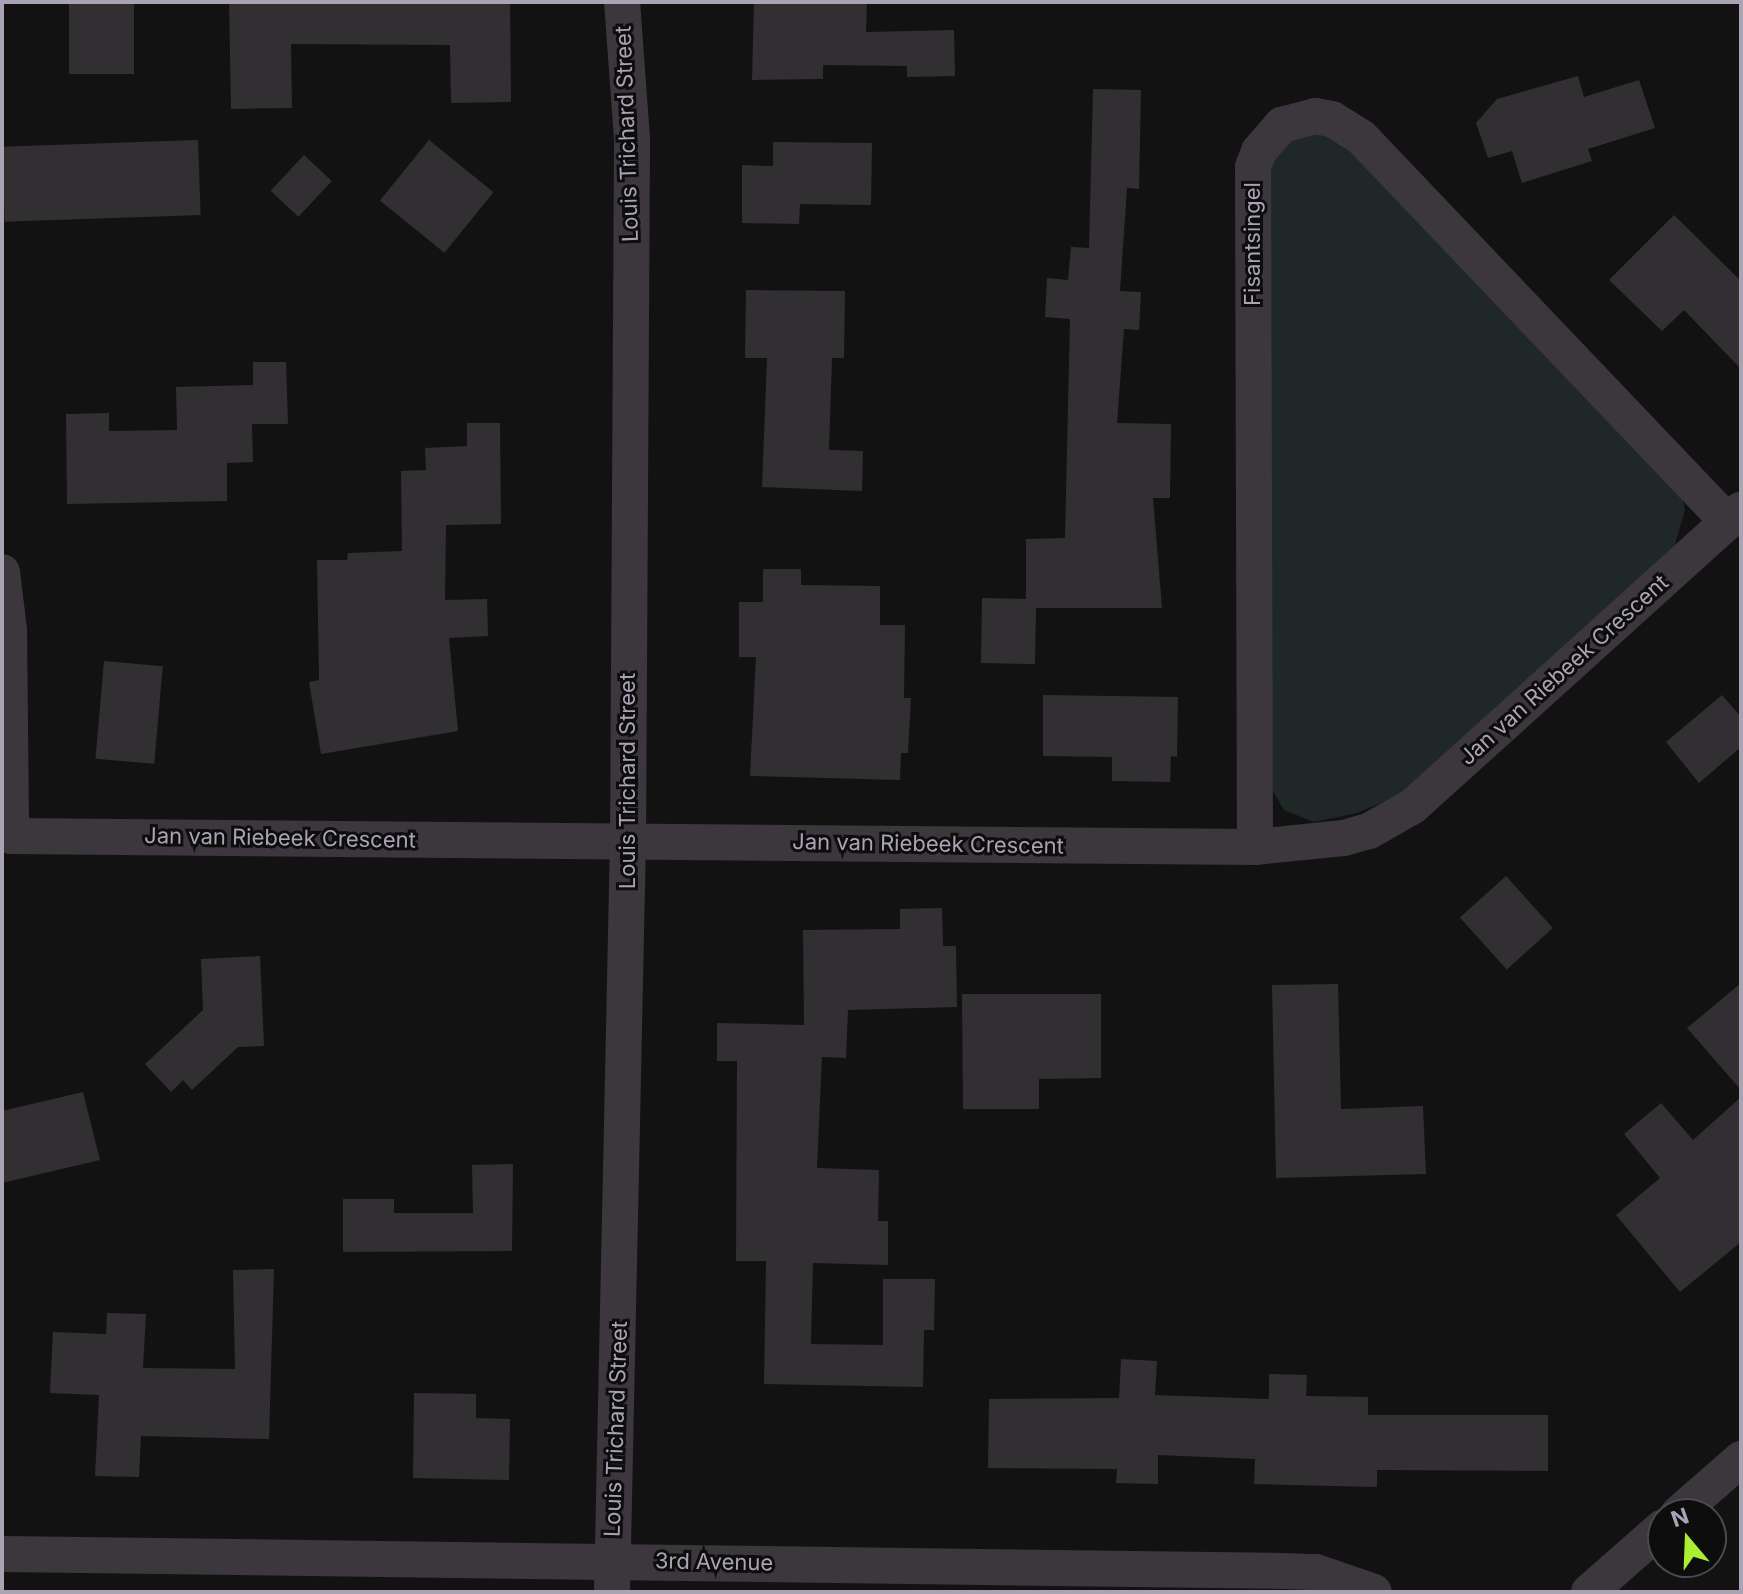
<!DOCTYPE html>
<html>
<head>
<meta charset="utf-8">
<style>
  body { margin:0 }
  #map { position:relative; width:1743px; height:1594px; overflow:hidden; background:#131213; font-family:Inter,sans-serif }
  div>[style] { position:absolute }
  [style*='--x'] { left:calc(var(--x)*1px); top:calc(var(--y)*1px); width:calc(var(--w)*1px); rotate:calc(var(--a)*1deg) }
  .green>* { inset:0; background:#202827 }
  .building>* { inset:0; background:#312f32; transform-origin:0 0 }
  .minor>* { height:36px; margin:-18px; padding:0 18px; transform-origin:18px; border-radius:18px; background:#3b373d }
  span { translate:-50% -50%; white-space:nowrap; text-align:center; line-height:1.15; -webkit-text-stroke:6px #0e0d0e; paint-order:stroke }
  .street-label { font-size:22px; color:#aaa3b4 }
  .frame { position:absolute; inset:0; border:4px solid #aaa3b4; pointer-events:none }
  .north { position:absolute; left:1647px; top:1498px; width:80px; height:80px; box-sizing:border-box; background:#0e0d0e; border:2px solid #4c4950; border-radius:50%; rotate:341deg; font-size:22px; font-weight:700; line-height:32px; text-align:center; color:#aaa3b4 }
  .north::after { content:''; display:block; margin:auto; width:28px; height:36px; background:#abed30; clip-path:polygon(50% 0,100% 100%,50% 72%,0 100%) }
</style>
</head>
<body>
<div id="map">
  <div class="green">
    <div style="clip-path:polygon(1313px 131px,1345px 140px,1681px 494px,1685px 510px,1674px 547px,1414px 789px,1357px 813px,1314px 822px,1284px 810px,1267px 781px,1265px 184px,1273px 154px,1284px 142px)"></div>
  </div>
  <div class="building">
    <div style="left:69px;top:2px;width:65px;height:72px"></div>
    <div style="clip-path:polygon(229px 2px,510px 2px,511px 102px,451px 103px,450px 45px,291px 44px,292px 108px,231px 109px)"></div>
    <div style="clip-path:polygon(754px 2px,867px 2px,866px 32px,954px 30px,955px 76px,907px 77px,907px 66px,823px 65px,823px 79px,752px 80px)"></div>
    <div style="clip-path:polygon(1578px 76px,1584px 97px,1639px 80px,1655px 128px,1588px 149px,1592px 161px,1522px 183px,1512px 151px,1488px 158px,1476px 123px,1497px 99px)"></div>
    <div style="clip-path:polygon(1093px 89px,1141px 90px,1139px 189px,1127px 188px,1120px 291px,1141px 292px,1139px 330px,1124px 329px,1117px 423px,1171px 424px,1170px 498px,1153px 498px,1162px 608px,1036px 608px,1035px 664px,981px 663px,982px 598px,1026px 599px,1026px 539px,1065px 538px,1070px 319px,1045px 317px,1047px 278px,1068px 280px,1071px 247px,1089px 248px)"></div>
    <div style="left:198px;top:140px;width:75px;height:196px;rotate:88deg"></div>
    <div style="left:429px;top:140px;width:83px;height:78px;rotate:39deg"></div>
    <div style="clip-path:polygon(773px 142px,872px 143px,871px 205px,800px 204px,799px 224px,742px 223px,742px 165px,773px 166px)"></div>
    <div style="left:304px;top:155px;width:38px;height:49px;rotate:43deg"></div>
    <div style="clip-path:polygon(1674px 215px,1741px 281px,1741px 369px,1684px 310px,1662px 331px,1609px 280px)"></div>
    <div style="clip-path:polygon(746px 290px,845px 291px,844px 358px,832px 358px,829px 450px,863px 451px,862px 491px,762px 487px,767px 358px,745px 358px)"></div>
    <div style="clip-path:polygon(253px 362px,286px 362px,288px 424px,252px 424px,253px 462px,227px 463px,227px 501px,67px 504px,66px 414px,109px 413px,109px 431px,177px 430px,176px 387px,253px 385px)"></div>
    <div style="clip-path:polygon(467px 423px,500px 423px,501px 524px,446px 525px,445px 600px,487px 599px,488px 636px,449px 638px,458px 731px,321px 754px,309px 682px,319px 680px,317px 560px,347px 560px,348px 553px,402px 551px,401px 471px,426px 470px,425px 448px,467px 446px)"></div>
    <div style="clip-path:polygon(763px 569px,801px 569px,801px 585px,880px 586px,880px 625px,905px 625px,904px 698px,911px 698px,908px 753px,901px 753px,900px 780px,750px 776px,756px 657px,739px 657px,739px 602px,763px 602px)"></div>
    <div style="left:104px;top:661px;width:59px;height:98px;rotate:5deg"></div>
    <div style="clip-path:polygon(1043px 695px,1178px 697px,1177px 757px,1171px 756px,1170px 782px,1112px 781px,1112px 757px,1043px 756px)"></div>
    <div style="clip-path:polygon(1722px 695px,1741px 717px,1741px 747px,1699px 783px,1666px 742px)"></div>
    <div style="left:1506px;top:876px;width:70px;height:62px;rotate:48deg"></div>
    <div style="clip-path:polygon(942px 908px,943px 946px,956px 946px,957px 1007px,848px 1010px,846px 1058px,822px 1057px,817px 1168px,879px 1170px,878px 1221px,888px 1221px,888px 1265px,813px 1263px,811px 1344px,883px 1345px,883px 1279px,935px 1279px,934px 1330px,924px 1330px,923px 1387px,764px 1384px,766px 1261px,736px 1261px,737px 1061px,717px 1061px,717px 1023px,804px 1025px,803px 930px,900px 929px,900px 909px)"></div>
    <div style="clip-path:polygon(260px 956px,264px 1046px,238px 1047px,192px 1090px,183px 1080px,171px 1092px,145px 1064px,203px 1010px,201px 959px)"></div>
    <div style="clip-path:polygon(1741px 983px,1741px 1090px,1687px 1028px)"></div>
    <div style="clip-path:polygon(1338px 984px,1341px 1109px,1423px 1106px,1426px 1174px,1276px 1178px,1272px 985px)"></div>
    <div style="clip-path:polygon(962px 994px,1101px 994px,1101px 1078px,1039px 1079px,1039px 1109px,963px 1109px)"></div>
    <div style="clip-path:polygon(83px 1092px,100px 1160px,2px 1183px,2px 1111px)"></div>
    <div style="clip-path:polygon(1741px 1097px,1741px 1242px,1680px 1292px,1616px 1215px,1660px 1178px,1624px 1134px,1661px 1103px,1693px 1140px)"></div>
    <div style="clip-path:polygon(513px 1164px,512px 1251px,343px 1252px,343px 1199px,394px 1199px,394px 1213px,473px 1213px,472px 1165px)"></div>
    <div style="clip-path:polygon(274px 1269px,269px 1439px,141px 1436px,139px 1477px,95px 1476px,99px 1395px,50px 1393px,53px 1332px,106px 1334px,107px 1313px,146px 1314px,143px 1368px,235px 1369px,233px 1270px)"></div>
    <div style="clip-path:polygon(1121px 1359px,1157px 1361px,1155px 1395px,1269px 1399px,1269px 1374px,1307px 1375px,1306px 1396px,1368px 1397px,1368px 1415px,1548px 1415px,1548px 1471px,1377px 1470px,1377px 1487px,1254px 1484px,1255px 1459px,1158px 1455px,1158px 1484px,1116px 1483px,1117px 1469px,988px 1468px,989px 1399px,1119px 1398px)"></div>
    <div style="clip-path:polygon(414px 1393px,476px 1394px,476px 1418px,510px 1419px,509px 1480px,413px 1478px)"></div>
  </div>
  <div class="minor">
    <div style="--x:2;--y:572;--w:58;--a:83.1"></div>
    <div style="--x:9;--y:630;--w:206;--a:89.4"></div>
    <div style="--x:11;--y:836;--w:1244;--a:0.51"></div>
    <div style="--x:1255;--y:847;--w:89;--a:-5.8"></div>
    <div style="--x:1344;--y:838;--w:26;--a:-16"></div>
    <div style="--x:1369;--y:831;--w:51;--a:-29.6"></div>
    <div style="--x:1413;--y:806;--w:442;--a:-42.1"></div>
    <div style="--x:1255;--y:847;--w:680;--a:-90.17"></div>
    <div style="--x:1253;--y:167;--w:17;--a:-69"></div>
    <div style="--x:1259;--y:151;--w:35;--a:-49"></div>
    <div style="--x:1282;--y:125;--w:34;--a:-15"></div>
    <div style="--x:1315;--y:116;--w:17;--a:10"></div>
    <div style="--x:1332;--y:119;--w:34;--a:32"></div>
    <div style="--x:1361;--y:137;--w:532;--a:46.37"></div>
    <div style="--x:1678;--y:1514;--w:84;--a:-41.1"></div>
    <div style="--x:2;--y:1554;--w:1281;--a:0.76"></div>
    <div style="--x:1283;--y:1571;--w:33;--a:2"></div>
    <div style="--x:1316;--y:1572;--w:61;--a:19"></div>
    <div style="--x:612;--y:1592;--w:751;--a:-88.78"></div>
    <div style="--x:628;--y:841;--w:703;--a:-89.67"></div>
    <div style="--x:632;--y:138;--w:136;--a:-94.2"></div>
    <div style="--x:1589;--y:1592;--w:98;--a:-41.3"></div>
  </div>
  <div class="street-label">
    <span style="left:627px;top:134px;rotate:-92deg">Louis Trichard Street</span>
    <span style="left:1253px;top:244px;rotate:-90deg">Fisantsingel</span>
    <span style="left:1564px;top:670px;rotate:-42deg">Jan van Riebeek Crescent</span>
    <span style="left:628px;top:781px;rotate:-90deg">Louis Trichard Street</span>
    <span style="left:280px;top:838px;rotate:1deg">Jan van Riebeek Crescent</span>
    <span style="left:928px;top:844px;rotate:1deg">Jan van Riebeek Crescent</span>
    <span style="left:616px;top:1429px;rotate:-88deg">Louis Trichard Street</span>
    <span style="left:714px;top:1562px;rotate:1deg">3rd Avenue</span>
  </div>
  <div class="frame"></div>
  <div class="north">N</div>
</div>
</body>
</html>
